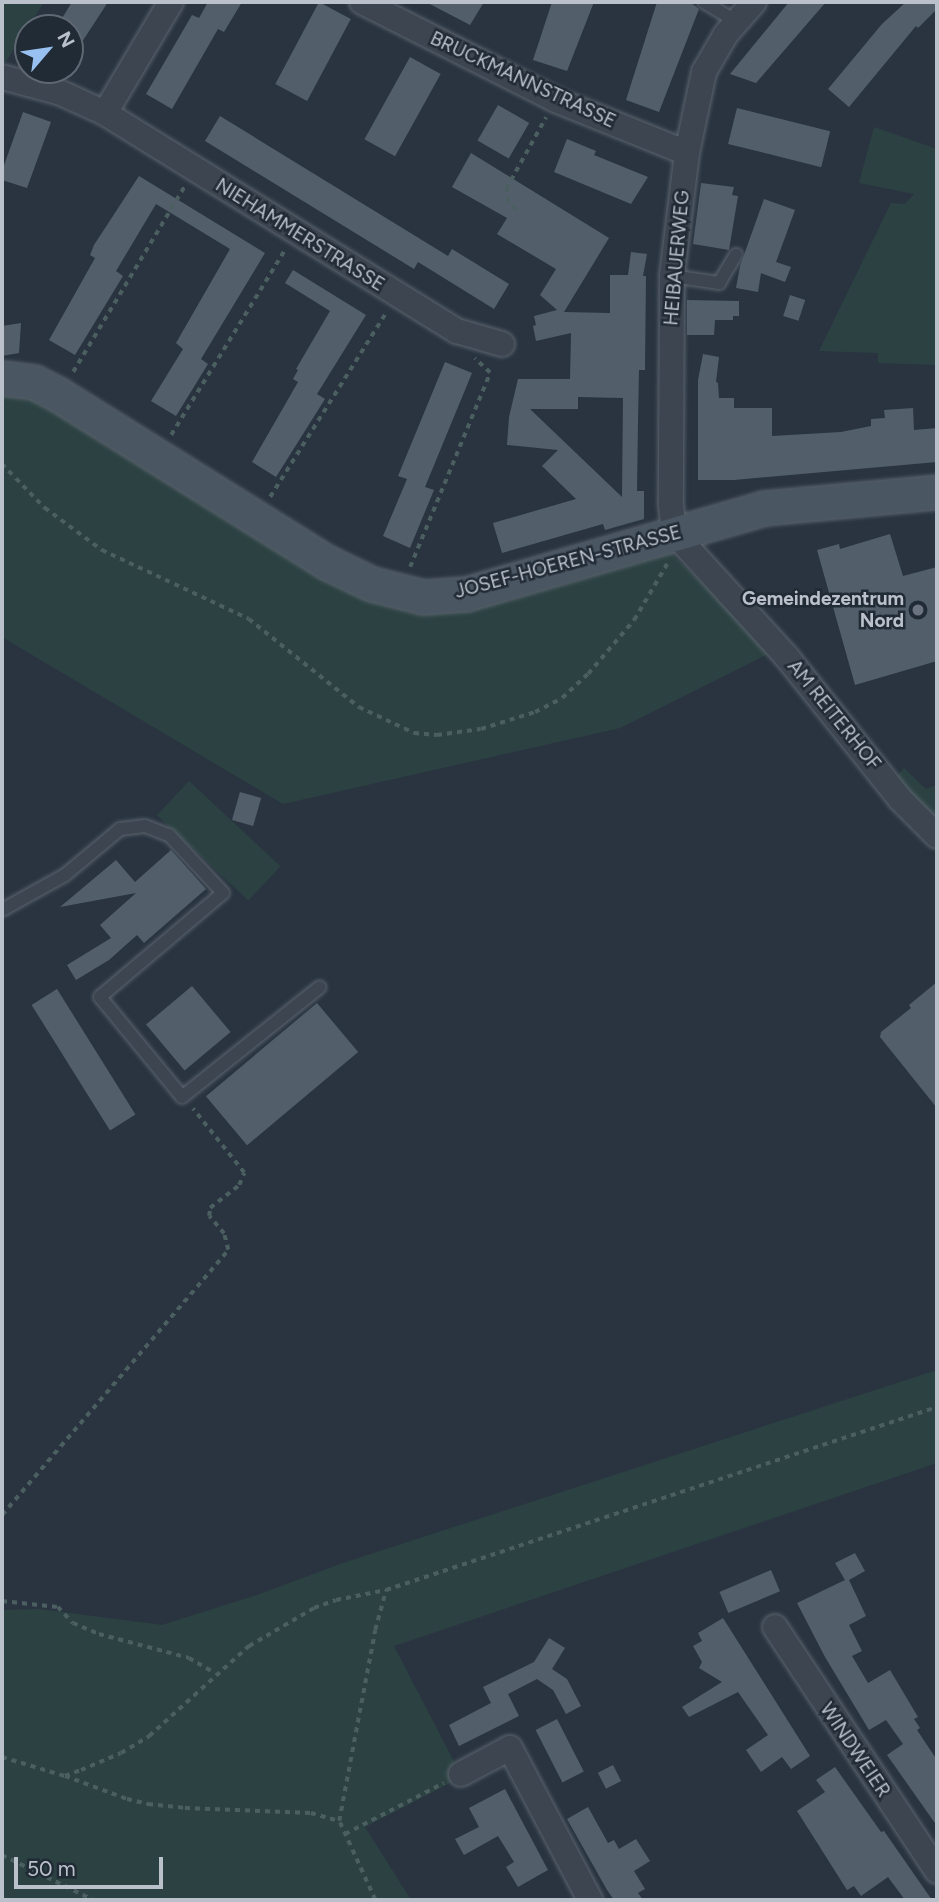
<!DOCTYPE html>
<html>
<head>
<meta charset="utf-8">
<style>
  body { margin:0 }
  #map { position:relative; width:939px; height:1902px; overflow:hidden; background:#293440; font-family:Figtree,sans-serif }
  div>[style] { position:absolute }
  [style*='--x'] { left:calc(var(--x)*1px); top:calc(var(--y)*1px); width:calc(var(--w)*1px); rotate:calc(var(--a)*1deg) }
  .green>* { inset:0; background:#2c4242; transform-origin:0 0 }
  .building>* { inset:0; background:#525f6b; transform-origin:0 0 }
  .path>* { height:3.5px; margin-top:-1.75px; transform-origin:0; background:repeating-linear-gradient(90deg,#4b5f60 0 5px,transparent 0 10px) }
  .roads { filter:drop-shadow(0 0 2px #5b646e) drop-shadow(0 0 2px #5b646e) }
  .lane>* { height:12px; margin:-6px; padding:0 6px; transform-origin:6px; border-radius:6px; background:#3d4650 }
  .street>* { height:24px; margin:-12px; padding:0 12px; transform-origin:12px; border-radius:12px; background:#3d4650 }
  .secondary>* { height:33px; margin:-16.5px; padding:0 16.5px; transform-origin:16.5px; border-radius:16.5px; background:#4b5663 }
  .dots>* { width:19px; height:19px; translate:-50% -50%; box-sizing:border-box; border:4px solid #212b36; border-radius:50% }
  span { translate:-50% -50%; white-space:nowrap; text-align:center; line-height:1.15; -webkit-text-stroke:5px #212b36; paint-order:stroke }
  .street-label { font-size:19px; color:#bac1cb }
  .poi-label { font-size:19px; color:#bac1cb; font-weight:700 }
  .right { translate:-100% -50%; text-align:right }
  .frame { position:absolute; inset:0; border:4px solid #bac1cb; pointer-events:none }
  .north { position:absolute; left:14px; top:14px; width:70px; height:70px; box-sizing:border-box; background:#212b36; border:2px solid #5e6772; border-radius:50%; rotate:61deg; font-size:19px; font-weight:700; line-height:28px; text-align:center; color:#bac1cb }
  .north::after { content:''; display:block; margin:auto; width:24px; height:32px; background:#98c0f1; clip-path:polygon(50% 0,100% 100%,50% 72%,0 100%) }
  .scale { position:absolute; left:14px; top:1857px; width:149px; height:32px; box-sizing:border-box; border:4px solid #bac1cb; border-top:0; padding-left:9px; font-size:21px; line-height:24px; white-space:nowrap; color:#bac1cb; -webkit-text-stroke:5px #212b36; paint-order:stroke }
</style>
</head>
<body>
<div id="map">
  <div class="green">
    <div style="clip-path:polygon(2px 2px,44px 2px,5px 63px,2px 62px)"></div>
    <div style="clip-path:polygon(874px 127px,937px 149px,937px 365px,878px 363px,878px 353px,819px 351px,891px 203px,905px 204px,914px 194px,859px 183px)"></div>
    <div style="clip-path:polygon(2px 390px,20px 390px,369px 599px,666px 548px,772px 652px,620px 728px,283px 804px,2px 637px)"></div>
    <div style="clip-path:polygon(904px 768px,926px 789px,937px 785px,937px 825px,894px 780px)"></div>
    <div style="left:189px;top:781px;width:125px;height:47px;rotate:43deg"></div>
    <div style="clip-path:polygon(937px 1370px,937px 1463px,394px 1646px,462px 1777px,365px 1827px,411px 1900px,2px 1900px,2px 1610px,39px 1609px,162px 1625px,257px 1595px,343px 1563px)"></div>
  </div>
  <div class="building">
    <div style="clip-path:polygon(72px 2px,108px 2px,80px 45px,70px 38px,70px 28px,56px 28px)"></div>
    <div style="clip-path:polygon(208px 2px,242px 2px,224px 32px,218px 29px,172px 109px,146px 94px,192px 15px,199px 18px)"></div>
    <div style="left:319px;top:2px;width:36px;height:93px;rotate:28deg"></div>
    <div style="clip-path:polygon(426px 2px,484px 2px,470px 25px)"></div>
    <div style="clip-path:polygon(552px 2px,594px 2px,567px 71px,533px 60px)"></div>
    <div style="clip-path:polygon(657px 2px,690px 2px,699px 9px,659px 112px,626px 100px)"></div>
    <div style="clip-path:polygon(789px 2px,826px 2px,756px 83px,730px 74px)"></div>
    <div style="clip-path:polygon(906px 2px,937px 2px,937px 9px,918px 28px,916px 26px,849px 107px,828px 89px,882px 24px)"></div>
    <div style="left:410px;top:57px;width:35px;height:94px;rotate:29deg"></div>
    <div style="left:498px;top:105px;width:36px;height:41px;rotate:30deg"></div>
    <div style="left:737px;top:108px;width:96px;height:37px;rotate:14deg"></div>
    <div style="clip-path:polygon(23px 112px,51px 122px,27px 188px,2px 180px,2px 171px)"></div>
    <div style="clip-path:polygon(220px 116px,448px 256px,452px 249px,509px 284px,494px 309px,418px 262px,414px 269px,205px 141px)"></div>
    <div style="clip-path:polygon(567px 139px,596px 151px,594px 155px,648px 177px,631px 204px,554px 172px)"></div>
    <div style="clip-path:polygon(evenodd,471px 153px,609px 238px,564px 312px,610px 313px,610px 275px,628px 275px,631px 252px,647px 254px,643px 276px,646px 276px,645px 370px,639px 370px,638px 422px,637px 491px,644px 491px,644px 519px,605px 530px,603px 524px,502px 553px,493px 523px,576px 499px,542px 466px,558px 450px,507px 445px,509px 417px,518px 379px,570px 379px,571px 333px,536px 341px,533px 326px,536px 325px,534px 316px,557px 310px,540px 295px,556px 269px,497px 234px,507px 218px,452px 187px,471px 153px,578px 397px,623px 398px,622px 497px,530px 409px,578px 409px,578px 397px)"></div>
    <div style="clip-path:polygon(139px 176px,265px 253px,201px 359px,208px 364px,176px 416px,151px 401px,183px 349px,176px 343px,230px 249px,156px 204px,116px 271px,123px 276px,75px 355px,49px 340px,95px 258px,90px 255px,94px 245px)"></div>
    <div style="clip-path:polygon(701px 183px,734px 187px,732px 195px,738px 196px,729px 250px,693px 244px)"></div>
    <div style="clip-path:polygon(764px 199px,795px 210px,776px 262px,791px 267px,785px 282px,761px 273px,758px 292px,736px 288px,740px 266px)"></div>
    <div style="clip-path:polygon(293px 270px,366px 315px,317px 394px,325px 399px,276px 477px,252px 462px,298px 382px,293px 379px,298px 370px,296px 369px,330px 311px,285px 283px)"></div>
    <div style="left:790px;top:295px;width:16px;height:22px;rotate:18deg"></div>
    <div style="clip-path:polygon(687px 300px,739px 301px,739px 316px,733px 316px,733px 320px,715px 320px,714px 335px,687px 335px)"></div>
    <div style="clip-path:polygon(21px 323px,19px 353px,2px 356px,2px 326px)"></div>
    <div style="clip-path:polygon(703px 354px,719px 357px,716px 382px,718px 383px,719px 398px,734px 398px,734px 408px,772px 408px,772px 436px,841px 432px,871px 426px,871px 419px,885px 418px,884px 410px,913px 408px,914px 430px,937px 428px,937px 462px,734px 480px,698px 480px,698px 380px)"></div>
    <div style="clip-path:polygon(445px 362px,472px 373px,425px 487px,434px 490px,410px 548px,383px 536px,407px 479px,398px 476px)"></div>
    <div style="clip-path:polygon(890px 534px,903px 576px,937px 567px,937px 661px,855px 685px,817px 550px,839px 544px,840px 549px)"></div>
    <div style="left:240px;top:792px;width:22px;height:29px;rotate:16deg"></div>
    <div style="clip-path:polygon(171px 850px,206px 889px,144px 943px,137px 935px,109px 960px,76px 980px,67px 965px,111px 938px,100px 925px,136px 893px,60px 907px,116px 860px,135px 882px)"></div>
    <div style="clip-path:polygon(937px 982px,937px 1108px,880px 1037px,881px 1032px,911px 1008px,909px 1005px)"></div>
    <div style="left:192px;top:986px;width:60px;height:60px;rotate:50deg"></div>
    <div style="left:57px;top:989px;width:148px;height:30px;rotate:58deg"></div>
    <div style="left:317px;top:1003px;width:64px;height:145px;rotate:50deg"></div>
    <div style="clip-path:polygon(855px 1553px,865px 1571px,849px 1580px,866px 1616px,849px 1625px,862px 1651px,852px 1656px,868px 1683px,890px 1670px,918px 1717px,914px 1719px,920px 1728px,917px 1730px,937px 1760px,937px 1826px,887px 1755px,903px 1744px,886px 1720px,869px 1730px,825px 1657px,797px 1603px,845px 1580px,835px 1563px)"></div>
    <div style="left:771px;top:1570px;width:23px;height:56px;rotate:67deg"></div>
    <div style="clip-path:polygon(723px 1618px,810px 1756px,791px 1769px,782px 1757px,761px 1772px,746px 1750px,768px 1735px,738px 1692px,689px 1717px,682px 1707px,722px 1682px,699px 1668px,702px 1662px,693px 1646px,702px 1641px,698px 1633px)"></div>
    <div style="clip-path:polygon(549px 1638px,565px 1648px,552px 1669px,567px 1679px,581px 1706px,566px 1714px,553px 1690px,537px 1679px,508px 1694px,519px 1716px,459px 1746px,449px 1725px,491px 1703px,483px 1687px,534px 1662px)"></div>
    <div style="left:557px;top:1719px;width:59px;height:24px;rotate:63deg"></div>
    <div style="left:613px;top:1765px;width:18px;height:17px;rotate:63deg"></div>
    <div style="clip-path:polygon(835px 1767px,881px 1832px,884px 1831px,932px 1900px,905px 1900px,888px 1877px,861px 1896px,854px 1886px,847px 1890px,797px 1811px,825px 1792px,816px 1780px)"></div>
    <div style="clip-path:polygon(505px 1789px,548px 1870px,518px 1887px,506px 1867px,514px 1862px,498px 1836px,464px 1855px,455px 1839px,479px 1827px,469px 1808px)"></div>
    <div style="clip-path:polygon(588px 1807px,608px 1843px,614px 1840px,619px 1849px,636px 1839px,650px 1861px,634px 1871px,645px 1889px,638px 1893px,643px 1900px,614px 1900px,607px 1890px,567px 1819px)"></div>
  </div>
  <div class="path">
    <div style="--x:516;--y:210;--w:11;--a:-131"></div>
    <div style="--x:509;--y:202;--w:13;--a:-103"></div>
    <div style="--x:506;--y:189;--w:82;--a:-60.9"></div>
    <div style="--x:73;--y:372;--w:216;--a:-59"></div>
    <div style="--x:171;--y:435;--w:216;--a:-58.4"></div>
    <div style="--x:2;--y:464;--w:62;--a:45.7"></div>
    <div style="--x:45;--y:508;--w:71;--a:36.4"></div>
    <div style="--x:102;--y:550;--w:162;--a:25.1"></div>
    <div style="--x:249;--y:619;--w:141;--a:38.7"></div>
    <div style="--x:359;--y:707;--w:61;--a:25.3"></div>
    <div style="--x:414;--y:733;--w:23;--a:5"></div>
    <div style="--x:437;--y:735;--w:44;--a:-7.8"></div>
    <div style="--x:481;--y:729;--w:57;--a:-17.5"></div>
    <div style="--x:535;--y:712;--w:30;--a:-27"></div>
    <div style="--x:562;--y:698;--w:35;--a:-43"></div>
    <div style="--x:588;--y:674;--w:71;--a:-49.6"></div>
    <div style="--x:634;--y:620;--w:65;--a:-59.5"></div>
    <div style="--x:270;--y:497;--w:220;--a:-57.8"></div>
    <div style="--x:410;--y:567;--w:210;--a:-67.6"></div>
    <div style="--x:490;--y:373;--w:21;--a:-137"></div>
    <div style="--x:2;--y:1515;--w:348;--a:-49.5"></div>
    <div style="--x:228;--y:1250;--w:16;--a:-104"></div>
    <div style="--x:224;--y:1234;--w:23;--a:-130"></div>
    <div style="--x:209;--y:1216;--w:8;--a:-83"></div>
    <div style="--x:210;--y:1208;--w:37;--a:-38"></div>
    <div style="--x:239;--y:1185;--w:13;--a:-67"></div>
    <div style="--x:244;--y:1173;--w:82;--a:-128.6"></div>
    <div style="--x:2;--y:1601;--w:56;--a:6.1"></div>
    <div style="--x:58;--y:1607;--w:22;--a:47"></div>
    <div style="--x:73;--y:1623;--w:28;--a:23"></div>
    <div style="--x:99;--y:1634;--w:93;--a:14.9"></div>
    <div style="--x:189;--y:1658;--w:30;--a:30"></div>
    <div style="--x:2;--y:1757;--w:66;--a:16.8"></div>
    <div style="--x:65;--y:1776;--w:17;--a:-21"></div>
    <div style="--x:81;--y:1770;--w:43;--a:-23"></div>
    <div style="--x:121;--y:1753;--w:33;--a:-31"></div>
    <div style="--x:149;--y:1736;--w:135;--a:-42"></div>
    <div style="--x:249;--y:1646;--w:75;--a:-30.3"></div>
    <div style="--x:314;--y:1608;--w:23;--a:-20"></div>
    <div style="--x:336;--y:1600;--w:51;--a:-11.3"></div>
    <div style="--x:386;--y:1590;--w:581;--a:-18.37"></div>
    <div style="--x:65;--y:1776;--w:66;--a:20.4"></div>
    <div style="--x:127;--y:1799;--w:22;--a:13"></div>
    <div style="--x:148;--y:1804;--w:37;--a:6"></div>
    <div style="--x:185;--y:1808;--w:126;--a:2.3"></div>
    <div style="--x:311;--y:1813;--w:29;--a:16"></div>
    <div style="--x:345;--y:1834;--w:111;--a:-27.3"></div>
    <div style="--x:2;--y:1855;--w:102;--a:26.3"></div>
    <div style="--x:375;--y:1900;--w:87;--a:-114.5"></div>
    <div style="--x:339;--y:1821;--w:194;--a:-79.3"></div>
    <div style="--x:375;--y:1630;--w:41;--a:-74.6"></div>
  </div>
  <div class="roads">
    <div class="lane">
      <div style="--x:704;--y:2;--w:39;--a:31"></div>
      <div style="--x:672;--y:276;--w:48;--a:8.5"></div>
      <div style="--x:719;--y:283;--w:33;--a:-59"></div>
      <div style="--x:2;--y:910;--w:72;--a:-29.1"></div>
      <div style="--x:65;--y:875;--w:72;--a:-39.9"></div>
      <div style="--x:120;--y:829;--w:25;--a:-7"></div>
      <div style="--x:145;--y:826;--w:26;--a:21"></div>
      <div style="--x:169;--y:835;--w:79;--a:47"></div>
      <div style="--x:223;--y:893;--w:161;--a:139.8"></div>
      <div style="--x:100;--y:997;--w:129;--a:50.6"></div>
      <div style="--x:182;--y:1097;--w:176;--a:-38.6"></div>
    </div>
    <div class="street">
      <div style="--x:362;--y:2;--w:217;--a:26.8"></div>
      <div style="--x:556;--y:100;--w:141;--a:22"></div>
      <div style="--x:754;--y:2;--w:43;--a:131.2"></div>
      <div style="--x:726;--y:34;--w:44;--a:120.1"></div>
      <div style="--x:704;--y:72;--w:83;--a:101.9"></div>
      <div style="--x:687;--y:153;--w:124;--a:97"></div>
      <div style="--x:672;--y:276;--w:229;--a:90.3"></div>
      <div style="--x:671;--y:505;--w:28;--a:84"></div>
      <div style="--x:674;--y:533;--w:166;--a:47.7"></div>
      <div style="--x:786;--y:656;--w:183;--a:51.4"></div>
      <div style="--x:900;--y:799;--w:52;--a:45"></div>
      <div style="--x:2;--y:77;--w:61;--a:15.2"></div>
      <div style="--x:61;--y:93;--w:48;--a:24.4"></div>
      <div style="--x:105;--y:113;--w:414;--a:31.8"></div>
      <div style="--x:457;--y:331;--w:47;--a:16.1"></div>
      <div style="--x:105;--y:113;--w:129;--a:-59.3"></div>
      <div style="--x:775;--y:1627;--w:293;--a:56.4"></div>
      <div style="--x:461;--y:1774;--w:55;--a:-28"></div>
      <div style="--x:510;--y:1748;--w:172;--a:62.2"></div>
    </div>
    <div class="secondary">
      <div style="--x:2;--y:378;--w:32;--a:7"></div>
      <div style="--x:34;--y:382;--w:28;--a:27"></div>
      <div style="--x:59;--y:395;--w:315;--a:32"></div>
      <div style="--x:326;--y:562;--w:51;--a:25.6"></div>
      <div style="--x:372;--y:584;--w:53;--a:14.3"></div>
      <div style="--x:423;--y:597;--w:43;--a:-4"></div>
      <div style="--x:466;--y:594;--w:310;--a:-16.1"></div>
      <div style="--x:764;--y:508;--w:174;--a:-5.3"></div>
    </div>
  </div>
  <div class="dots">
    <div style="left:918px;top:610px;background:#6b7280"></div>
  </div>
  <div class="street-label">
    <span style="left:523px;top:80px;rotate:25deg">BRUCKMANNSTRASSE</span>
    <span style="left:300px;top:235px;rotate:32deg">NIEHAMMERSTRASSE</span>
    <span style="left:677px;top:258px;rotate:-85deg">HEIBAUERWEG</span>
    <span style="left:568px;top:562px;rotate:-15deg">JOSEF-HOEREN-STRASSE</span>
    <span style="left:834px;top:715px;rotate:51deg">AM REITERHOF</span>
    <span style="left:855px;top:1750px;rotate:56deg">WINDWEIER</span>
  </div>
  <div class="poi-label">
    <span class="right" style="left:904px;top:610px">Gemeindezentrum<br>Nord</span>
  </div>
  <div class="frame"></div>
  <div class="north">N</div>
  <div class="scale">50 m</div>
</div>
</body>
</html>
